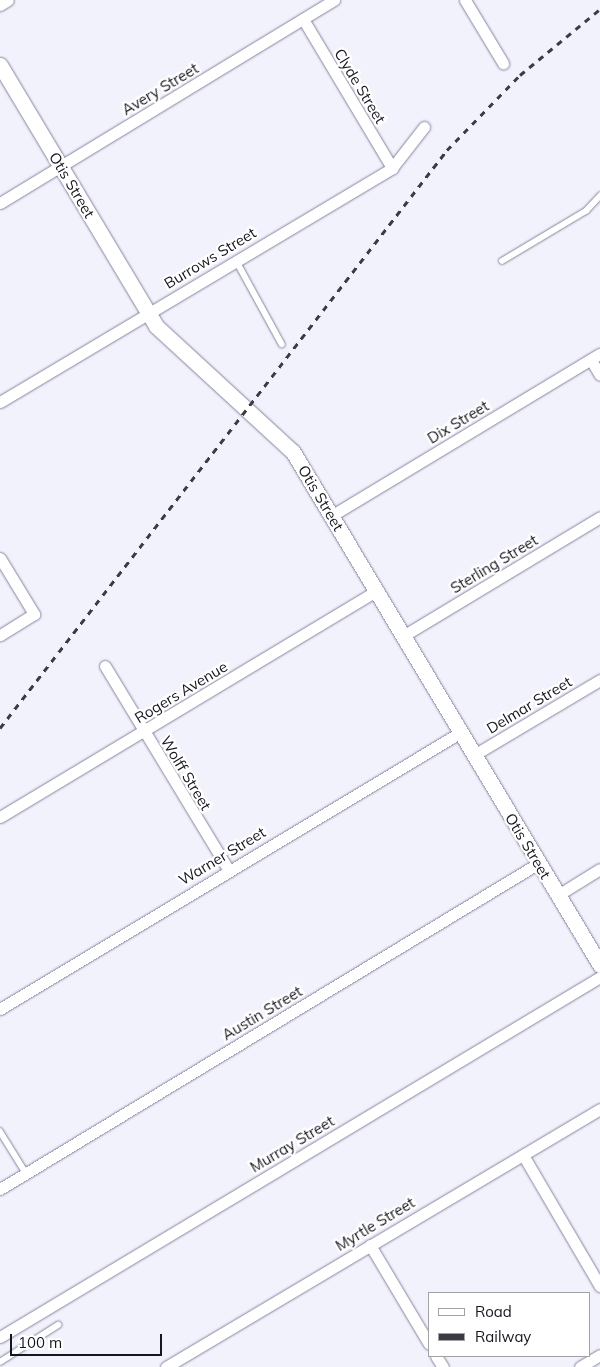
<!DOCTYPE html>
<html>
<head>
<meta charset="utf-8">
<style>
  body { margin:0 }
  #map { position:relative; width:600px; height:1367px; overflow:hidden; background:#f2f2fd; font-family:Mulish,sans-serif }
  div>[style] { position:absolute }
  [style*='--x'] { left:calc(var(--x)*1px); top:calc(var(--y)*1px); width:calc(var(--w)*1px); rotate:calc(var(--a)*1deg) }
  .roads { filter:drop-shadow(0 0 1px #85859d) drop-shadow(0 0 1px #85859d) }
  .lane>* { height:5.5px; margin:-2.75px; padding:0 2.75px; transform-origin:2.75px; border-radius:2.75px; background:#fff }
  .street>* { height:11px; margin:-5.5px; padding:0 5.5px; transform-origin:5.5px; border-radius:5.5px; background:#fff }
  .secondary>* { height:15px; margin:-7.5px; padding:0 7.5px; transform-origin:7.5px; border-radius:7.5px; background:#fff }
  .rail>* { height:3px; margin-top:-1.5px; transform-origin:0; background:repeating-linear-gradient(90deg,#3b3b44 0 6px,transparent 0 12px) }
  span { translate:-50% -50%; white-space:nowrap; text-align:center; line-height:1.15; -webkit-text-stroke:4.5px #fff; paint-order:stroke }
  .street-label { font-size:15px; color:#16161f }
  .legend { position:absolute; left:428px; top:1292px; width:162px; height:65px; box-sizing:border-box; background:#fff; border:1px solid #a2a2a5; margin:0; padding:6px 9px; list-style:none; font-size:15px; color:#16161f }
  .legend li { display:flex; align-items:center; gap:10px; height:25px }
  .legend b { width:25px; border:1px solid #a2a2a5 }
  .scale { position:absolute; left:10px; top:1334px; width:152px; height:22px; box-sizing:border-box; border:2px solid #16161f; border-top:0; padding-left:6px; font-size:15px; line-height:18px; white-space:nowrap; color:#16161f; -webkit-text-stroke:4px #fff; paint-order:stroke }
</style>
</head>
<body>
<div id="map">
  <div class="roads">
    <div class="lane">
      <div style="--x:236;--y:260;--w:96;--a:61.3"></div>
      <div style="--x:502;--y:261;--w:98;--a:-30.8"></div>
      <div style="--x:586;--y:211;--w:21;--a:-47"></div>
      <div style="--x:0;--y:1131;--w:49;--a:58.2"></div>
      <div style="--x:0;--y:1362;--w:69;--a:-32.5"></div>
    </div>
    <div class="street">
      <div style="--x:465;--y:0;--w:74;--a:58.9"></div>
      <div style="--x:0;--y:5;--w:9;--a:-32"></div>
      <div style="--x:303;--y:19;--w:174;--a:59.1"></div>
      <div style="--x:0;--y:203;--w:391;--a:-31.3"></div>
      <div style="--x:591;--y:360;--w:17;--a:59"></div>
      <div style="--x:0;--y:402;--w:457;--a:-30.8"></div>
      <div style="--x:392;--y:168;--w:52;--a:-52"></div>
      <div style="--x:331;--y:516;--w:314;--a:-31.1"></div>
      <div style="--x:0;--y:558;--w:66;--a:58.7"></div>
      <div style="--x:34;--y:614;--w:40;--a:148"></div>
      <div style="--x:403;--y:636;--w:230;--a:-31.1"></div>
      <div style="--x:105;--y:666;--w:237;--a:58.8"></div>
      <div style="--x:474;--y:755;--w:147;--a:-30.8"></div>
      <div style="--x:0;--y:817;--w:439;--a:-31"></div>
      <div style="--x:558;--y:895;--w:49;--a:-31.8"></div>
      <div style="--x:0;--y:1009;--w:538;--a:-31"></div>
      <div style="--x:523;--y:1155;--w:152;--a:59.6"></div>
      <div style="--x:0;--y:1189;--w:630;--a:-31.17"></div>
      <div style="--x:370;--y:1245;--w:115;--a:59.2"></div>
      <div style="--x:0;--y:1337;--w:700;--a:-30.96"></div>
      <div style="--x:436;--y:1356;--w:13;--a:58"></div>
      <div style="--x:166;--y:1367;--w:505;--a:-30.73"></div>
      <div style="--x:580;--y:1367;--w:23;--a:-31"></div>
    </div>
    <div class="secondary">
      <div style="--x:0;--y:65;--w:304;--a:59.1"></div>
      <div style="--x:156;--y:326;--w:186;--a:42.6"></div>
      <div style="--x:293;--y:452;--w:598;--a:59.1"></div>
    </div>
  </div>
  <div class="rail">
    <div style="--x:0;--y:728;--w:731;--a:-52.28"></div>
    <div style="--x:447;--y:150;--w:105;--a:-45.8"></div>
    <div style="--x:520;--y:75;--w:104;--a:-39.5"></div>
  </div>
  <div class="street-label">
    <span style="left:360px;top:86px;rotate:59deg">Clyde Street</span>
    <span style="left:160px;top:89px;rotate:-31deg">Avery Street</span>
    <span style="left:72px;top:185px;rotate:59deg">Otis Street</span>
    <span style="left:210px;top:258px;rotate:-31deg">Burrows Street</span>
    <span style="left:458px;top:422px;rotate:-31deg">Dix Street</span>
    <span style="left:321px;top:498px;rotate:59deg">Otis Street</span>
    <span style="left:494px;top:564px;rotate:-31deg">Sterling Street</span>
    <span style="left:181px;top:692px;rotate:-31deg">Rogers Avenue</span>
    <span style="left:529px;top:705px;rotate:-31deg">Delmar Street</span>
    <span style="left:186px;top:773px;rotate:59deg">Wolff Street</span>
    <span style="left:528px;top:846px;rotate:59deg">Otis Street</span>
    <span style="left:222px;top:856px;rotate:-31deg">Warner Street</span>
    <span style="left:262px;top:1013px;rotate:-31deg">Austin Street</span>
    <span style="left:292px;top:1144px;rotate:-31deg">Murray Street</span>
    <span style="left:375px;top:1224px;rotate:-31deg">Myrtle Street</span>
  </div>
  <ul class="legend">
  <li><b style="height:6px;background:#fff"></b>Road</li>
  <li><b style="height:6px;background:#3b3b44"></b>Railway</li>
  </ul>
  <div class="scale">100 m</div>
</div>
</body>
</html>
